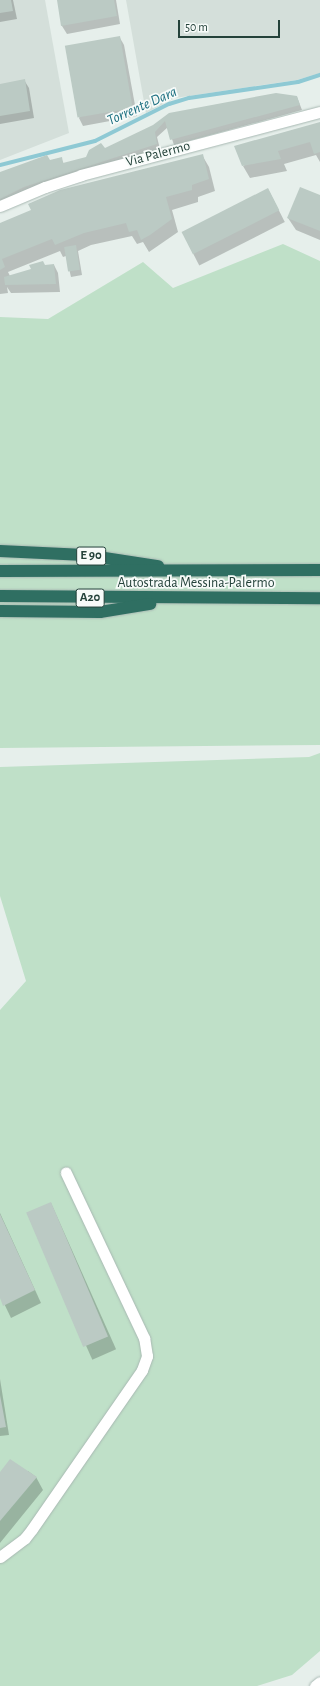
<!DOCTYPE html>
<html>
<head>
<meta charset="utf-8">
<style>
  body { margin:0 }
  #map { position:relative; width:320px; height:1686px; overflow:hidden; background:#e6efeb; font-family:"Alegreya Sans",sans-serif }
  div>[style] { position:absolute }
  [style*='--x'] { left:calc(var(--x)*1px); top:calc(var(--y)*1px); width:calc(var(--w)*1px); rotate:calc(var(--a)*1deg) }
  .built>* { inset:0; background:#d4dfda }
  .green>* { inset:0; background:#bfe0c8 }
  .shadow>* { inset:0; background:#0003; transform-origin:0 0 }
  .stream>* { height:4px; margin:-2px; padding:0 2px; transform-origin:2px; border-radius:2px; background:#8ec9d4 }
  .building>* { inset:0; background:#bbcac4; transform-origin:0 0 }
  .roads { filter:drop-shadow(0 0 1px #a8b8b2) drop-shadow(0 0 1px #a8b8b2) }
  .minor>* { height:11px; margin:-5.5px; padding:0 5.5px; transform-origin:5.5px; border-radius:5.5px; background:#fff }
  .motorway>* { height:12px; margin:-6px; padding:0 6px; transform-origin:6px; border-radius:6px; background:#2f6f62 }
  span { translate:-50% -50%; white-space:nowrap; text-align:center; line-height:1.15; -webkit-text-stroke:3.5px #f7fbf9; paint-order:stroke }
  .shield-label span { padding:1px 3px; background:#f7fbf9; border:1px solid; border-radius:3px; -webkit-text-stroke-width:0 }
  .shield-label { font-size:13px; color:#24423a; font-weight:700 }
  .street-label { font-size:14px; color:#24423a }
  .water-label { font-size:15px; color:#1c6f80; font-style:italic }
  .scale { position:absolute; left:178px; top:20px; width:102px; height:18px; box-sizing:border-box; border:2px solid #24423a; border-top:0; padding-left:5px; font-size:12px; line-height:14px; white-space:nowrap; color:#24423a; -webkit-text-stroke:3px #f7fbf9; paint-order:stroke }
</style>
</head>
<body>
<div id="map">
  <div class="built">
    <div style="clip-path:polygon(0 0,45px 0,69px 133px,0 160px)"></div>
    <div style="clip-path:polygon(126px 0,320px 0,320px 73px,297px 80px,175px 98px,146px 113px)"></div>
  </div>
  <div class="green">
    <div style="clip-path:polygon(283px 244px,320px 261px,320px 745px,0 748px,0 317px,48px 319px,143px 262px,173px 288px)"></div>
    <div style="clip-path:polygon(320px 753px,320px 1651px,292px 1675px,257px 1686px,0 1686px,0 1010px,26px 981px,0 896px,0 767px,309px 757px)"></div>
  </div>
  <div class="shadow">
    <div style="clip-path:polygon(0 0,13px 0,17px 19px,0 22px)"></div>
    <div style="clip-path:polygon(58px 0,116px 0,120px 24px,67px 34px,62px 26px)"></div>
    <div style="clip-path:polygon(120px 38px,124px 45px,137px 116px,83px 126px,79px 118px)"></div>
    <div style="clip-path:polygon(24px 80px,29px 88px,34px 118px,0 124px,0 85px)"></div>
    <div style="clip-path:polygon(297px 97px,302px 110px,174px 145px,168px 127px,157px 137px,160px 149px,0 205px,0 173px,61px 158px,64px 164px,87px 158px,153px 126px,170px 114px)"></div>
    <div style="clip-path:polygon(320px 124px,320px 162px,316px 155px,284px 164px,287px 171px,250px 178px,243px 166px)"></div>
    <div style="clip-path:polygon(202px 155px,209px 167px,215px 191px,198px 197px,198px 202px,172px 210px,178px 232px,149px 252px,143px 242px,137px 244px,132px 236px,91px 245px,78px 251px,82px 275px,71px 277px,66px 256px,63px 257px,60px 251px,8px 272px,10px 276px,54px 265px,58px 273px,60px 292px,11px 293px,7px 287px,8px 293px,0 294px,0 224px)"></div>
    <div style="left:268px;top:189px;width:37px;height:96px;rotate:63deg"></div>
    <div style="clip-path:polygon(320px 196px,320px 240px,296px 230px,288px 218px)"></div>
    <div style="left:51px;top:1203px;width:160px;height:26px;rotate:66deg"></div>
    <div style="clip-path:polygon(0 1213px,41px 1303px,11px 1318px,0 1295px)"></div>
    <div style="clip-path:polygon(0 1379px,9px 1435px,0 1436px)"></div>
    <div style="clip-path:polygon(28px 1471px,36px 1477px,43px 1490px,0 1543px,0 1473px,26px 1473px)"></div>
  </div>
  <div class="stream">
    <div style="--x:0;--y:165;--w:98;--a:-14.2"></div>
    <div style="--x:95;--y:141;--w:83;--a:-26.6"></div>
    <div style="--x:169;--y:104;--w:21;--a:-17"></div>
    <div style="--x:189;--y:98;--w:110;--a:-8.4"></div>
    <div style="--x:298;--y:82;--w:23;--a:-18"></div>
  </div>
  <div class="building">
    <div style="clip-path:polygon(0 0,11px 0,13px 11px,0 13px)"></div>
    <div style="clip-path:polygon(57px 0,114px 0,117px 16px,61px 26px)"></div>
    <div style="left:120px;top:36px;width:73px;height:56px;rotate:80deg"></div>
    <div style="clip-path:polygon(25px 79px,30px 111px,0 116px,0 84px)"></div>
    <div style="clip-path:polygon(276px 93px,297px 96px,300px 105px,170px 140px,165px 121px,155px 132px,157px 144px,24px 187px,0 199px,0 172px,47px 155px,50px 160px,62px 157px,63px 163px,86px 157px,89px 150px,101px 143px,105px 148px,153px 125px,169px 113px)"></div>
    <div style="clip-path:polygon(320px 122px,320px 152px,314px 154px,310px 142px,278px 151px,281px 159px,242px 166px,234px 146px)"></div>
    <div style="clip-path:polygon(203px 154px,209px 179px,192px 185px,192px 190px,166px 197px,172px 219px,150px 235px,141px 240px,137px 230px,129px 232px,126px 223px,84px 233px,55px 245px,52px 239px,2px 259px,5px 267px,0 270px,0 223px,31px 210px,28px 204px,60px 190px)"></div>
    <div style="clip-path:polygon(300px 187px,320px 195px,320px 231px,287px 218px)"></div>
    <div style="left:268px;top:188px;width:25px;height:97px;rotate:63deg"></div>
    <div style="left:76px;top:245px;width:25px;height:12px;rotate:81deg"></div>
    <div style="clip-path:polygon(43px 261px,45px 265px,54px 264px,56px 284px,5px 285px,4px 277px,31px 269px,29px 265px)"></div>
    <div style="left:51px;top:1202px;width:146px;height:27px;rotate:67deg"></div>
    <div style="clip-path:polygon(0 1214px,35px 1290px,3px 1306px,0 1298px)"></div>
    <div style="clip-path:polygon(0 1395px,6px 1427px,0 1428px)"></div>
    <div style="clip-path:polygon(10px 1459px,37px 1477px,0 1521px,0 1472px)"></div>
  </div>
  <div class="roads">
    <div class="minor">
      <div style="--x:0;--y:206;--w:49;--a:-22.9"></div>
      <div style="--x:45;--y:187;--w:38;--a:-18"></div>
      <div style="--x:81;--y:175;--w:247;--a:-14.8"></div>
      <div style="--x:0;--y:1557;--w:31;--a:-37"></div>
      <div style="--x:25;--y:1538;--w:11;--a:-52"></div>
      <div style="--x:32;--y:1529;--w:193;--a:-55.3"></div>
      <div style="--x:142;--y:1370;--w:15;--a:-70"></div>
      <div style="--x:147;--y:1356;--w:18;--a:-99"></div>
      <div style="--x:144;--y:1338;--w:183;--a:-115.3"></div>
      <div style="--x:315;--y:1686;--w:6;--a:-39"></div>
    </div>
    <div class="motorway">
      <div style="--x:0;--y:551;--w:85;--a:2.7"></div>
      <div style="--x:85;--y:555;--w:74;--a:8.6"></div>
      <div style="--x:0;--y:571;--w:320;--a:-0.2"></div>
      <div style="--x:0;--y:596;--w:320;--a:0.4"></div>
      <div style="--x:0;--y:611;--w:100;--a:0.6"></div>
      <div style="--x:100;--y:612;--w:51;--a:-9.1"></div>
    </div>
  </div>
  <div class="shield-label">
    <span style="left:91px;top:556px">E 90</span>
    <span style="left:90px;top:598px">A20</span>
  </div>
  <div class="street-label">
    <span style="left:158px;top:154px;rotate:-15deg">Via Palermo</span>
    <span style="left:196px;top:583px">Autostrada Messina-Palermo</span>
  </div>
  <div class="water-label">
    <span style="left:142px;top:106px;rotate:-24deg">Torrente Dara</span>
  </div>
  <div class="scale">50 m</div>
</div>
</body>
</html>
